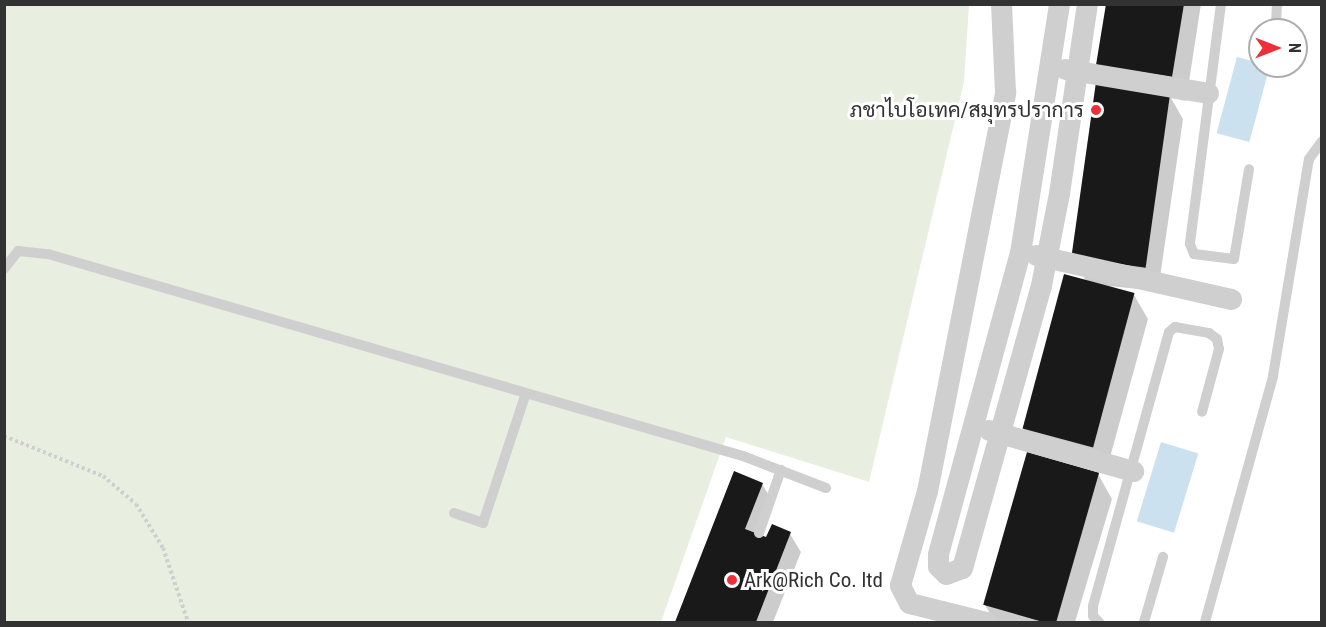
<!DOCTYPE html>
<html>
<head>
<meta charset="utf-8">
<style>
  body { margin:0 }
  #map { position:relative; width:1326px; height:627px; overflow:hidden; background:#fff; font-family:"Roboto Condensed",Sarabun,sans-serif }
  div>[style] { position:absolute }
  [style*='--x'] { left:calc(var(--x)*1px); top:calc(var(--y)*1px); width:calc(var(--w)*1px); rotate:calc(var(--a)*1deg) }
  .green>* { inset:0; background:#e8efe0 }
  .water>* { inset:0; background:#cce1ef; transform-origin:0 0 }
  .shadow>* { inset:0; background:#0003 }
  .building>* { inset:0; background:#191919; transform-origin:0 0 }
  .path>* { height:4px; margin-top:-2px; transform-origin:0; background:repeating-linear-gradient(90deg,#cfcfcf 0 3px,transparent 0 6px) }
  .lane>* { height:10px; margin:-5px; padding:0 5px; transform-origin:5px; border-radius:5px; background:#cfcfcf }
  .street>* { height:21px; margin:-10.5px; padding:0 10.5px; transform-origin:10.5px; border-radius:10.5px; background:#cfcfcf }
  .dots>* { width:16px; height:16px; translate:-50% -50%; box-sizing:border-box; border:3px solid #fff; border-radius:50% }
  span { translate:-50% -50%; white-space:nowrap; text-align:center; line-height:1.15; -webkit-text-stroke:6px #fff; paint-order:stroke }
  .poi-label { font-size:21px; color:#323232 }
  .right { translate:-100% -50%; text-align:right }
  .left { translate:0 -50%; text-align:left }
  .frame { position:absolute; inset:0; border:6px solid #323232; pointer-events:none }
  .north { position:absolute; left:1248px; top:18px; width:60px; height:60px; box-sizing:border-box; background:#fff; border:2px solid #adadad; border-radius:50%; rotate:90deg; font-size:16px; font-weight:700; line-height:24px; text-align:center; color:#323232 }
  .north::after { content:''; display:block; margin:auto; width:21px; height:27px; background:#ef2e37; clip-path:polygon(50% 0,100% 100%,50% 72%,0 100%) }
</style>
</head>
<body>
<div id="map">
  <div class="green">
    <div style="clip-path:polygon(4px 5px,969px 5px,964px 82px,869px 482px,726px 437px,661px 622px,5px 622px)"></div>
  </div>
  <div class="water">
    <div style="left:1237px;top:57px;width:34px;height:79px;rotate:15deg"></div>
    <div style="left:1161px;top:442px;width:39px;height:83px;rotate:17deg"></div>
  </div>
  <div class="shadow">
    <div style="clip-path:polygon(1107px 4px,1201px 4px,1186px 101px,1171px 98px,1183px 119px,1158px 291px,1099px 285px,1134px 295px,1148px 319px,1106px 472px,1037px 453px,1023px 428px,1086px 281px,1072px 256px)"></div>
    <div style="clip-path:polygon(735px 473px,762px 484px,773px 502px,759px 536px,767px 539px,790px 534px,801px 552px,773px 622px,676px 622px)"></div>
    <div style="clip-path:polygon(1098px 474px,1112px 499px,1075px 622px,995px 622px,985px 605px)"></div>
  </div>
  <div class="building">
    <div style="clip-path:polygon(1106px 4px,1184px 4px,1172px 77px,1096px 65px)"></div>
    <div style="left:1096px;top:82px;width:75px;height:177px;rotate:8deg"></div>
    <div style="left:1064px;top:274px;width:73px;height:160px;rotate:15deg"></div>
    <div style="left:1027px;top:452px;width:75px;height:159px;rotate:16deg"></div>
    <div style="clip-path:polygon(734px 471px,763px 483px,745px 529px,766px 537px,772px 524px,791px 532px,756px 622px,675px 622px)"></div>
  </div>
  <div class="path">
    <div style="--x:4;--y:436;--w:107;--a:22"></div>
    <div style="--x:103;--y:476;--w:43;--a:40.3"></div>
    <div style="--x:136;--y:504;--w:52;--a:58.5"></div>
    <div style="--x:163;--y:548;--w:78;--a:71.3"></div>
  </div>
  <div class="lane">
    <div style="--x:1221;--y:4;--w:242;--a:97.4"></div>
    <div style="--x:1190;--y:244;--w:11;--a:68"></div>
    <div style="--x:1194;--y:254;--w:40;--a:7.1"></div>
    <div style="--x:1234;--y:259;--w:91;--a:-80.5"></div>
    <div style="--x:1276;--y:23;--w:19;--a:-87"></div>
    <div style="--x:4;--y:269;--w:23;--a:-52"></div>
    <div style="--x:18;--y:251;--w:30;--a:6"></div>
    <div style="--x:48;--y:254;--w:724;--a:16.21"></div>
    <div style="--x:743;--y:456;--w:89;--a:21.1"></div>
    <div style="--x:454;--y:513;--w:31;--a:19"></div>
    <div style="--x:483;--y:523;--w:137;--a:-71.7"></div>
    <div style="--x:759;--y:533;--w:67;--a:-70.8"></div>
    <div style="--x:1099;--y:622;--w:8;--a:-135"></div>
    <div style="--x:1093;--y:616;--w:10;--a:-90"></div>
    <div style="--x:1093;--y:606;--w:284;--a:-74.5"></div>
    <div style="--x:1169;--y:332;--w:8;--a:-40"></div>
    <div style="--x:1175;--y:327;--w:35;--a:10"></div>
    <div style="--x:1209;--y:333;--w:10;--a:37"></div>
    <div style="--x:1217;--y:339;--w:10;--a:79"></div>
    <div style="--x:1219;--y:349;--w:65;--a:105.1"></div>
    <div style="--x:1144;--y:622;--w:68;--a:-73.7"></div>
    <div style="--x:1205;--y:622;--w:255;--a:-74.5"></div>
    <div style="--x:1273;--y:376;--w:220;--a:-80.6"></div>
    <div style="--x:1309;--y:159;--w:22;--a:-54"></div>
  </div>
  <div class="street">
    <div style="--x:1059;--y:4;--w:251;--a:98.9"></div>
    <div style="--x:1020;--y:252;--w:313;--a:105.2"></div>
    <div style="--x:938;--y:554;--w:12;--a:90"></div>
    <div style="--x:938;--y:566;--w:11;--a:45"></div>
    <div style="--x:946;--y:574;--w:17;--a:-21"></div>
    <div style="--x:962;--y:568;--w:294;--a:-74.4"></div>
    <div style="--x:1041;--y:285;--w:94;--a:-78.9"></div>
    <div style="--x:1059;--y:193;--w:191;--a:-81.6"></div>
    <div style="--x:1065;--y:69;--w:145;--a:9.5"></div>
    <div style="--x:1036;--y:255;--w:200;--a:12.7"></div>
    <div style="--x:989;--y:430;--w:150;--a:15.9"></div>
    <div style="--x:986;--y:622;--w:79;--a:-166.1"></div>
    <div style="--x:909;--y:603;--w:20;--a:-117"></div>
    <div style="--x:900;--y:585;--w:98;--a:-74"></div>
    <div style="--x:927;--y:491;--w:407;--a:-78.9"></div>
    <div style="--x:1005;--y:92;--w:88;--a:-92.6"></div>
  </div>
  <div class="dots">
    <div style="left:1096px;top:110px;background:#ef2e37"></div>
    <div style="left:732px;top:580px;background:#ef2e37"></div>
  </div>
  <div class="poi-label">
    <span class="right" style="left:1084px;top:110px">ภชาไบโอเทค/สมุทรปราการ</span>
    <span class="left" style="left:744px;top:580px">Ark@Rich Co. ltd</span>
  </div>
  <div class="frame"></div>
  <div class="north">N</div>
</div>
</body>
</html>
